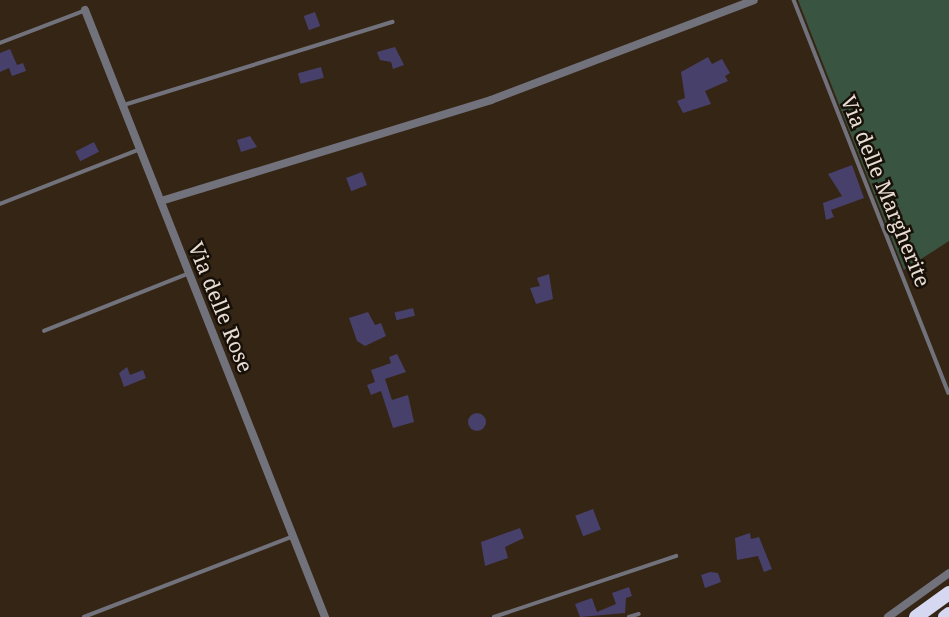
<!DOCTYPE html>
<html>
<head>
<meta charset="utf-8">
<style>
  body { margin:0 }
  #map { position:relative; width:949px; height:617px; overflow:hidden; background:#352515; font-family:"Noto Serif",serif }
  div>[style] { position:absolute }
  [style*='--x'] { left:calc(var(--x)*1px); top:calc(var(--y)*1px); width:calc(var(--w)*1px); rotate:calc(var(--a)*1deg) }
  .green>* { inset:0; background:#3a5442 }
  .building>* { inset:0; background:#47406a; transform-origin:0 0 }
  .round { border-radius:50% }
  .lane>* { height:3.5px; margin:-1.75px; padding:0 1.75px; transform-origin:1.75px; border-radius:1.75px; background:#71727c }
  .street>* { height:8px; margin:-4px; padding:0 4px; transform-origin:4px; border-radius:4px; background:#71727c }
  .highway>* { height:14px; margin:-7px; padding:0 7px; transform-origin:7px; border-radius:7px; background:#d6d8f2 }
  span { translate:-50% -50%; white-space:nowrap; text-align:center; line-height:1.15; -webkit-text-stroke:5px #171009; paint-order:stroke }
  .street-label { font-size:21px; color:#e9ded4 }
</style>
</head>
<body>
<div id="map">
  <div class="green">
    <div style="clip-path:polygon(798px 0,949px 0,949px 241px,904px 270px)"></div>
  </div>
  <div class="building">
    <div style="left:315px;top:12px;width:15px;height:12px;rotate:70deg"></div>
    <div style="clip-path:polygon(395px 47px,404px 65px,393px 69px,391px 62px,380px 60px,377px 52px)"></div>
    <div style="clip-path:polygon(10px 49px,17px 65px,23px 63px,26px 71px,12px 76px,9px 68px,0 72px,0 53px)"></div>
    <div style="clip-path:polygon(708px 57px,712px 64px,722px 59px,730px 73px,725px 76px,728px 81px,705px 91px,711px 104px,683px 113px,677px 101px,685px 98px,681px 72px)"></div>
    <div style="left:321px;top:67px;width:11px;height:24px;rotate:75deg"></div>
    <div style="clip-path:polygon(250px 136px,257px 147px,241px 152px,237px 140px)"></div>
    <div style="left:94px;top:142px;width:11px;height:21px;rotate:63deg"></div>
    <div style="clip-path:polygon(852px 165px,864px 198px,831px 210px,834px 217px,826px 220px,823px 203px,842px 196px,828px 174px)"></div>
    <div style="left:362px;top:172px;width:14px;height:17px;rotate:69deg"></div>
    <div style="clip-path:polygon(549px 274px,553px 299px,536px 304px,530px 288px,540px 286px,537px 278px)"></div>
    <div style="left:413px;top:308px;width:8px;height:19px;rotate:76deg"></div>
    <div style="clip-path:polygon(368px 312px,375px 325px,381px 323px,386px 336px,365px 346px,357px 341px,349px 318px)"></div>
    <div style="clip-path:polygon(397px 354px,406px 372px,385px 379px,392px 400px,408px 395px,414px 422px,393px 428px,381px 391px,371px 395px,367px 385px,375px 382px,371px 370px,391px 363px,389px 357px)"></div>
    <div style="clip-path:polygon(127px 367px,130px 375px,143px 370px,146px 378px,124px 387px,119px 373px)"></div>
    <div class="round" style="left:468px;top:413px;width:18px;height:18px"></div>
    <div style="left:593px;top:509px;width:22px;height:19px;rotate:69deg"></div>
    <div style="clip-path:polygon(520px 528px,524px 538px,505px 547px,508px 558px,485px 566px,481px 542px)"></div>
    <div style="clip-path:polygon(750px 533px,751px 539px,759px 537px,772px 569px,764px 572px,758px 556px,737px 560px,735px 538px)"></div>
    <div style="clip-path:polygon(710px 572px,718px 573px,721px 582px,705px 588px,701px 575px)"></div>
    <div style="clip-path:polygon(629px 587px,632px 596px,626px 598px,625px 613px,580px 617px,575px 604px,592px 598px,597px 612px,616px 604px,612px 593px)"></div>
  </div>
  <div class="lane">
    <div style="--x:794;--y:0;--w:422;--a:68.5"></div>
    <div style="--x:0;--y:43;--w:90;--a:-20.9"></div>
    <div style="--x:124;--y:105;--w:281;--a:-17.2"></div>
    <div style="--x:0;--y:204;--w:148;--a:-21.4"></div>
    <div style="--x:44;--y:331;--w:154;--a:-21.7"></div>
    <div style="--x:84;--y:617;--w:222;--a:-21.1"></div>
    <div style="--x:494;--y:617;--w:192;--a:-18.5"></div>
    <div style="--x:629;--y:617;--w:10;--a:-17"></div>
  </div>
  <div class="street">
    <div style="--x:85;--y:10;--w:653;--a:68.43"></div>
    <div style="--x:161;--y:201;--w:345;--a:-17"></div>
    <div style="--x:491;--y:100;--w:281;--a:-20.8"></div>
    <div style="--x:888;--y:617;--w:75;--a:-35.8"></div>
  </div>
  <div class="highway">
    <div style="--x:916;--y:617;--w:41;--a:-36"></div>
    <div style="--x:945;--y:617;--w:5;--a:-37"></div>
  </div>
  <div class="street-label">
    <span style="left:886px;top:191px;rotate:68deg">Via delle Margherite</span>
    <span style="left:221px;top:307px;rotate:68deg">Via delle Rose</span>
  </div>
</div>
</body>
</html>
